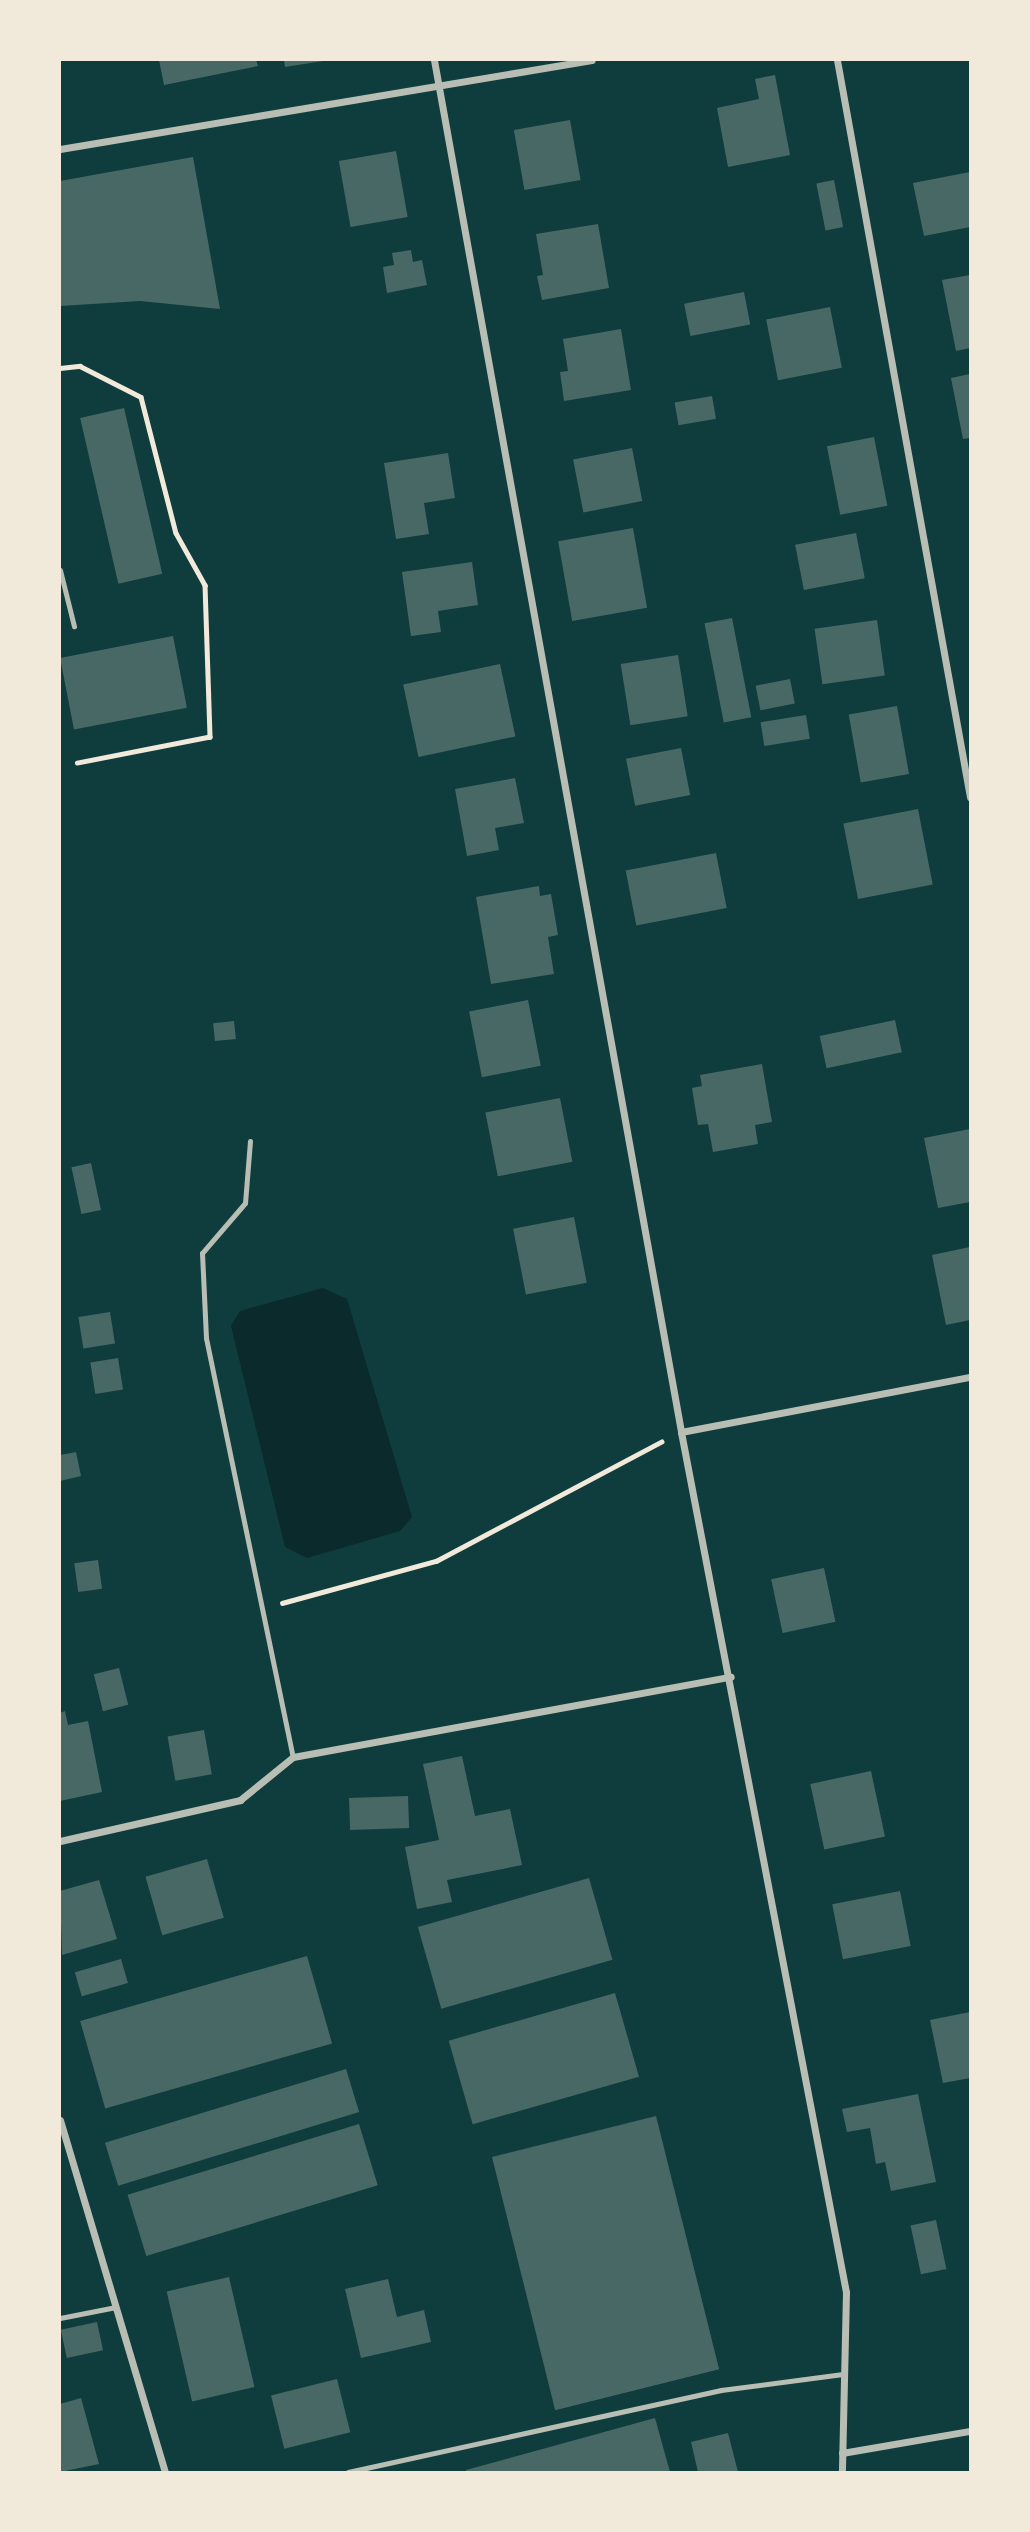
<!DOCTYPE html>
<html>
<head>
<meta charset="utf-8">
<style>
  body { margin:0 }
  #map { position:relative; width:1030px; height:2532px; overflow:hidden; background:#0f3d3e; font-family:Arial,sans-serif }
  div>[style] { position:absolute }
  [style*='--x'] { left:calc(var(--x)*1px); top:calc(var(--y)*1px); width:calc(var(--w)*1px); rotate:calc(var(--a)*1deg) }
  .water>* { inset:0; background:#0a2a2b }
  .building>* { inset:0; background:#486865; transform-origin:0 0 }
  .path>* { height:4.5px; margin:-2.25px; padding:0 2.25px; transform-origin:2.25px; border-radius:2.25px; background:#f1e9da }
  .service>* { height:5px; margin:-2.5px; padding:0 2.5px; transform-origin:2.5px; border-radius:2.5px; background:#b8beb3 }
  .minor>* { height:7px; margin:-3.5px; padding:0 3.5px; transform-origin:3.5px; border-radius:3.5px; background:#b8beb3 }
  span { translate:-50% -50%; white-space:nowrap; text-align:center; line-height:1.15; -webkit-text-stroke:5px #f1e9da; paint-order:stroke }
  .frame { position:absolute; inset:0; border:61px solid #f1e9da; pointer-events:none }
</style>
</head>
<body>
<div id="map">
  <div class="water">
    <div style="clip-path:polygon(323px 1288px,347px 1299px,412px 1517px,400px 1531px,307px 1558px,285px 1547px,231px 1326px,240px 1311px)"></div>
  </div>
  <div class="building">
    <div style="clip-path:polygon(159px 60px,256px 60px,258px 66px,164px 85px)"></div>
    <div style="clip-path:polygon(284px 60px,323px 60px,323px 61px,285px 67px)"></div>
    <div style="clip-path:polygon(775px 75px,790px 155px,728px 167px,717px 108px,759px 99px,755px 79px)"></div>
    <div style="left:570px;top:120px;width:61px;height:57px;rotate:80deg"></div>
    <div style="left:396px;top:151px;width:67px;height:58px;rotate:80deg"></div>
    <div style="clip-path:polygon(193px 157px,220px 309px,140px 301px,60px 306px,60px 181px)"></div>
    <div style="clip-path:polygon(970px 172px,970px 227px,924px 236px,913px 183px)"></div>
    <div style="left:834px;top:180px;width:48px;height:18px;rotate:79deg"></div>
    <div style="clip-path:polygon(598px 224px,609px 288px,542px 300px,537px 276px,543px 275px,536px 234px)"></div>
    <div style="clip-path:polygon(411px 250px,413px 262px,422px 260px,427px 285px,387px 293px,383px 267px,394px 265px,392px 253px)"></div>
    <div style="clip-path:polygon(970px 275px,970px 348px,956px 351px,942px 280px)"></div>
    <div style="left:744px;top:292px;width:33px;height:61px;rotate:79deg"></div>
    <div style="left:830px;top:307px;width:62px;height:65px;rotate:79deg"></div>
    <div style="clip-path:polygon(621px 329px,631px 390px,564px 401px,560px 372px,568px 371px,563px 339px)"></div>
    <div style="clip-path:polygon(970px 374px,970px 438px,963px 439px,951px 378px)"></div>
    <div style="left:712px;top:396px;width:23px;height:38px;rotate:80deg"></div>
    <div style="left:124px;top:408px;width:170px;height:45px;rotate:77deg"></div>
    <div style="left:874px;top:437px;width:70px;height:48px;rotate:79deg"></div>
    <div style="left:632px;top:448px;width:54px;height:60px;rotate:79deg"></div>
    <div style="clip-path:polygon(448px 453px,455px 498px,424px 503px,429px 534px,396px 539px,384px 463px)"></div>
    <div style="left:633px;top:528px;width:81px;height:76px;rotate:80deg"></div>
    <div style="left:856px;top:533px;width:46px;height:62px;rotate:79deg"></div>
    <div style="clip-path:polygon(472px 562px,478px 605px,438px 611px,441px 632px,411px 636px,402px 572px)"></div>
    <div style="left:732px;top:618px;width:101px;height:28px;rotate:79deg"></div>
    <div style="left:877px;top:620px;width:56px;height:63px;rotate:82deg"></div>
    <div style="left:173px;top:636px;width:73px;height:115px;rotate:79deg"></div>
    <div style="left:678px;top:655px;width:62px;height:58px;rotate:81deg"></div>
    <div style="left:500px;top:664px;width:74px;height:99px;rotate:78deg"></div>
    <div style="left:790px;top:679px;width:25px;height:35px;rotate:79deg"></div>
    <div style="left:897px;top:706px;width:69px;height:49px;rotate:80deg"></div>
    <div style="left:806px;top:715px;width:24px;height:46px;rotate:81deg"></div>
    <div style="left:681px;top:748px;width:48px;height:56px;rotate:79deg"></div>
    <div style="clip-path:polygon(515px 778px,524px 823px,495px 828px,499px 850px,467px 856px,455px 789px)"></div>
    <div style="left:918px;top:809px;width:77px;height:76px;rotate:79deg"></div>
    <div style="left:716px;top:853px;width:56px;height:92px;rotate:79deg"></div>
    <div style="clip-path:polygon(539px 886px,540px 896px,551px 894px,558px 935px,548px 937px,554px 974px,491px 984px,476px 897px)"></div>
    <div style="left:528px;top:1000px;width:67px;height:60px;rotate:79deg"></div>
    <div style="left:895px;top:1020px;width:33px;height:77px;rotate:78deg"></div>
    <div style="left:234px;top:1021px;width:18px;height:21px;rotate:84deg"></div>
    <div style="clip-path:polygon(762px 1064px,772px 1122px,755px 1125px,758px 1144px,713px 1152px,708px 1124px,698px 1125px,692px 1088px,702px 1086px,700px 1075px)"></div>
    <div style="left:560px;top:1098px;width:65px;height:76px;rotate:79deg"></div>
    <div style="clip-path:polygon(970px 1129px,970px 1202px,938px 1208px,924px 1138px)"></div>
    <div style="left:91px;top:1163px;width:48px;height:20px;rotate:78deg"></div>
    <div style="left:574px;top:1217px;width:67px;height:62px;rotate:79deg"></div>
    <div style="clip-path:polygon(970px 1247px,970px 1320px,946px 1325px,932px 1255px)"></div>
    <div style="left:110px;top:1312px;width:32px;height:32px;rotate:81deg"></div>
    <div style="left:118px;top:1358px;width:32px;height:28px;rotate:81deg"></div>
    <div style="clip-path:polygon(76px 1452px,81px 1476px,60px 1481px,60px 1455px)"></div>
    <div style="left:98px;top:1560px;width:29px;height:24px;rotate:82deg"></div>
    <div style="left:824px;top:1568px;width:55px;height:54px;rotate:78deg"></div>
    <div style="left:119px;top:1668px;width:38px;height:26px;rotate:76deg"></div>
    <div style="clip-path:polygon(65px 1711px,68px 1725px,88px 1721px,102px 1792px,60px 1801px,60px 1713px)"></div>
    <div style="left:204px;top:1730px;width:45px;height:37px;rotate:80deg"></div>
    <div style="clip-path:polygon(462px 1756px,475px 1816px,510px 1809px,522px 1865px,447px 1880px,452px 1902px,417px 1909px,405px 1847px,439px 1840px,423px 1764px)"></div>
    <div style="left:871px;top:1771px;width:67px;height:62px;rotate:78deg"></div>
    <div style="left:408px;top:1796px;width:32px;height:59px;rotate:88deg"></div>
    <div style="left:207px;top:1859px;width:61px;height:64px;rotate:74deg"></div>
    <div style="left:589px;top:1878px;width:85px;height:178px;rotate:74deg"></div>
    <div style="clip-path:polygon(99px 1880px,117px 1939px,62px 1955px,60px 1891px)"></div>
    <div style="left:900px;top:1891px;width:56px;height:69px;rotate:79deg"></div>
    <div style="left:307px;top:1956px;width:91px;height:236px;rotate:74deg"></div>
    <div style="left:121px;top:1959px;width:25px;height:48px;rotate:74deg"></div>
    <div style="left:615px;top:1993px;width:87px;height:173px;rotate:74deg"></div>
    <div style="clip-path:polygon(970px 2012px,970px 2078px,943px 2083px,930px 2020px)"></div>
    <div style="left:346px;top:2069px;width:45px;height:252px;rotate:73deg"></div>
    <div style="clip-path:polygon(918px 2094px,936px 2182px,891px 2191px,885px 2162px,876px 2164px,870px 2128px,847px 2132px,842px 2109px)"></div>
    <div style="left:656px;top:2116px;width:261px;height:169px;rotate:76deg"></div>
    <div style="left:359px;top:2124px;width:64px;height:242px;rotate:73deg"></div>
    <div style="left:936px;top:2220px;width:50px;height:26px;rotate:78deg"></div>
    <div style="left:229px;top:2277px;width:113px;height:64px;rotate:77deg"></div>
    <div style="clip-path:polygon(388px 2279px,397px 2317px,424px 2310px,431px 2342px,361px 2358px,345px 2289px)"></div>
    <div style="left:97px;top:2322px;width:29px;height:37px;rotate:78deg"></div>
    <div style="left:337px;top:2379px;width:55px;height:68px;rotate:76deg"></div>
    <div style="clip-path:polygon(81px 2398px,99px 2464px,60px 2472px,60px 2404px)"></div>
    <div style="clip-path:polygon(655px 2418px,670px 2472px,466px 2472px,466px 2470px)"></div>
    <div style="clip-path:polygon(728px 2433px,738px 2472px,698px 2472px,691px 2442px)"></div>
  </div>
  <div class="path">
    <div style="--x:60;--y:368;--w:20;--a:-6"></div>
    <div style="--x:80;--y:366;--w:68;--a:26.9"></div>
    <div style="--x:141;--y:397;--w:140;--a:75.6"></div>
    <div style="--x:176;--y:533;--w:60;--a:60.9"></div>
    <div style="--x:205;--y:585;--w:152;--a:88.1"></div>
    <div style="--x:210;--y:737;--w:135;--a:168.9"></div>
    <div style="--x:282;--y:1603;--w:160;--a:-15.3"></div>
    <div style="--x:436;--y:1561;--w:255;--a:-27.9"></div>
  </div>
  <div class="service">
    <div style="--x:60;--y:570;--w:58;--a:76"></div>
    <div style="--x:250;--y:1141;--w:62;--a:94.6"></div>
    <div style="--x:245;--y:1203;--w:66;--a:130.7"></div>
    <div style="--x:202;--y:1253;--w:85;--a:87.3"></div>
    <div style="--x:206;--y:1338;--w:428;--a:78.3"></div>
    <div style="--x:60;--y:2318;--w:57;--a:-11.1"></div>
    <div style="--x:348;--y:2472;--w:382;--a:-12.4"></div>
    <div style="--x:721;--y:2390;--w:123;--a:-7.5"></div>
  </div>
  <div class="minor">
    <div style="--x:434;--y:60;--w:1394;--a:79.79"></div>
    <div style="--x:681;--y:1432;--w:876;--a:79.14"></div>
    <div style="--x:846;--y:2292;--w:180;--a:91.3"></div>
    <div style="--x:837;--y:60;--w:749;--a:79.77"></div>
    <div style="--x:60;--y:149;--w:539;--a:-9.5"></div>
    <div style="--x:681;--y:1432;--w:294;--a:-10.8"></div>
    <div style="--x:60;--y:1841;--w:185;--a:-12.8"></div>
    <div style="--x:240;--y:1800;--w:68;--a:-39.1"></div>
    <div style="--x:293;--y:1757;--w:445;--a:-10.4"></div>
    <div style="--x:60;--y:2120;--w:367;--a:73.4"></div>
    <div style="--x:842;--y:2453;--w:130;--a:-9.8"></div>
  </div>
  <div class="frame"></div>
</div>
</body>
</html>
